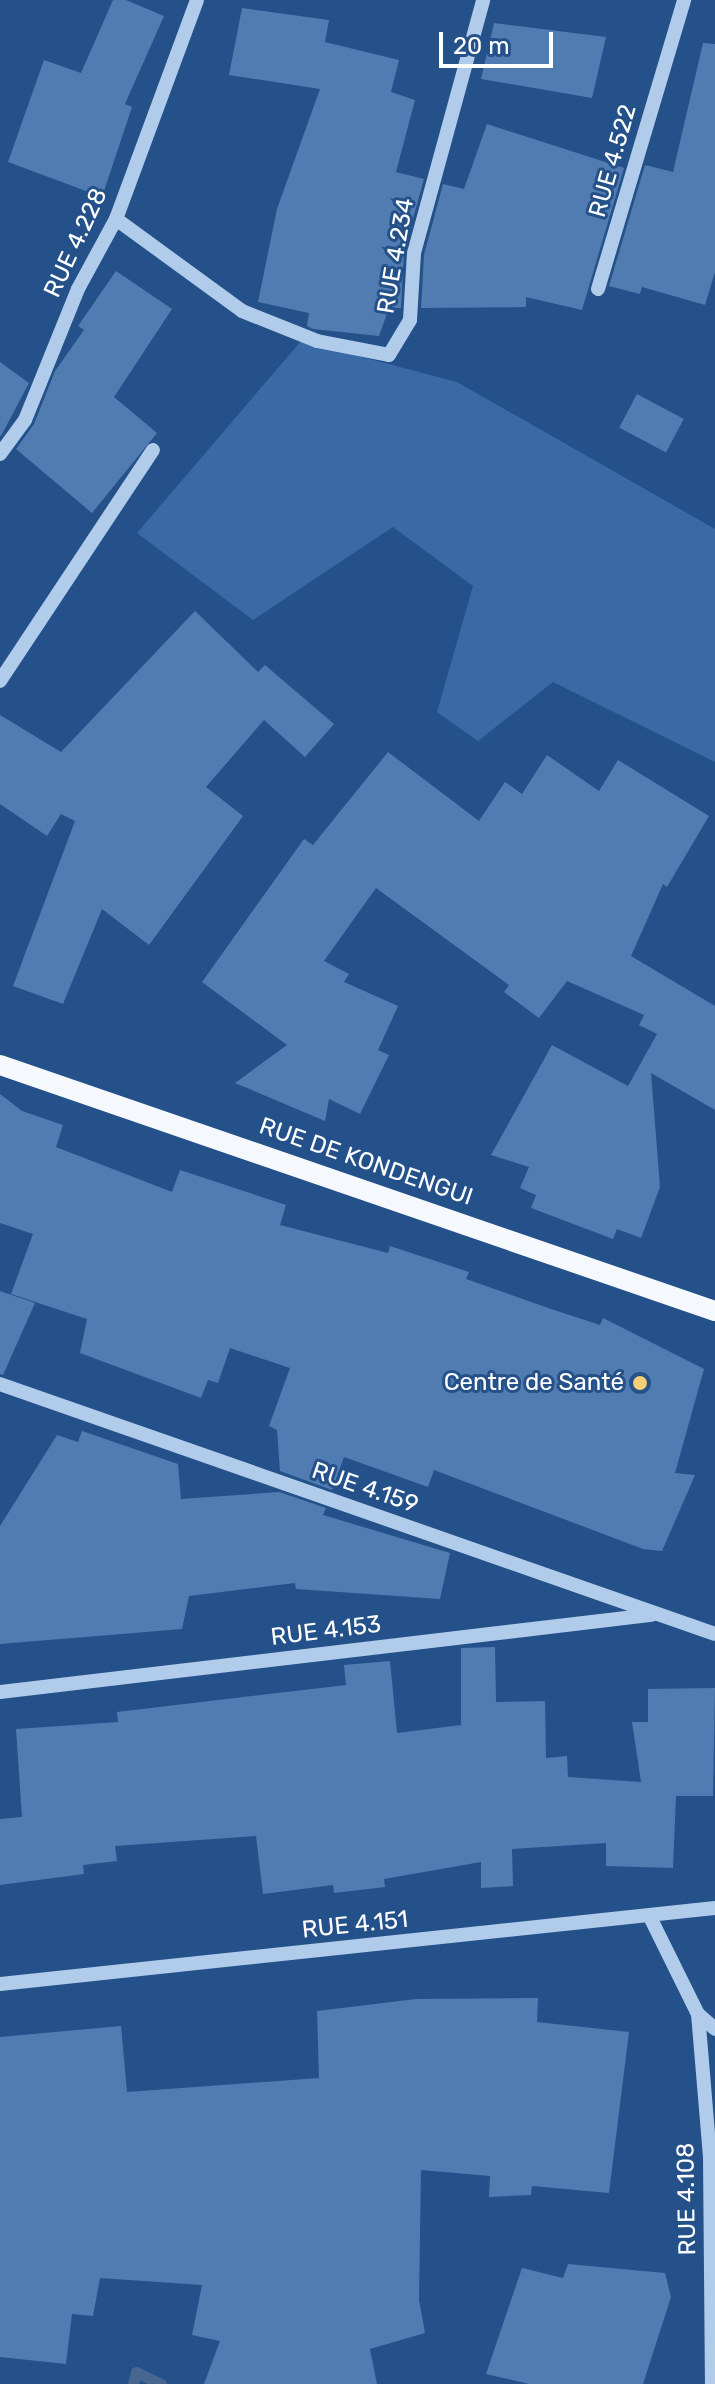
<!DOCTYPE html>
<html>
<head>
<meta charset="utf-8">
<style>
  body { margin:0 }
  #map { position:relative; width:715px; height:2384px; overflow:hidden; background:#24518a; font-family:Rubik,sans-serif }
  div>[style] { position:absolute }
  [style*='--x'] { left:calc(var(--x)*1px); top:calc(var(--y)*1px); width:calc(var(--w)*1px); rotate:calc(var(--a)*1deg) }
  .green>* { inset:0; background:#396aa6 }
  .stream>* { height:11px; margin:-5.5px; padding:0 5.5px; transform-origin:5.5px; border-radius:5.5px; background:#486790 }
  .building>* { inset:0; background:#517cb2; transform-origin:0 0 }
  .minor>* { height:14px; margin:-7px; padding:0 7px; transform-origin:7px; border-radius:7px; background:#b1cbea }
  .major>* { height:20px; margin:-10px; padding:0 10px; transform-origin:10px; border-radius:10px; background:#f5f9fe }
  .dots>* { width:22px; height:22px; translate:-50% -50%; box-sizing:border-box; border:4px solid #24518a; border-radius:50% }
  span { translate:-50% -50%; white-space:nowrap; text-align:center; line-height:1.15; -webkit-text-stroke:6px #24518a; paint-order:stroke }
  .street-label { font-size:24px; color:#fff }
  .poi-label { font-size:24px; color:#fff }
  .right { translate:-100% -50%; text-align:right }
  .scale { position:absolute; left:439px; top:32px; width:114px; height:36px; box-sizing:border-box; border:4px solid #fff; border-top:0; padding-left:10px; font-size:24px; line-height:28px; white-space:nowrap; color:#fff; -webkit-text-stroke:6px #24518a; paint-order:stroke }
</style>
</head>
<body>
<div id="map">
  <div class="green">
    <div style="clip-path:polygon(301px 341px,457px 382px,715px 529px,715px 762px,553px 682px,478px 741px,437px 712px,473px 586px,393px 527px,253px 620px,137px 533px)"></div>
  </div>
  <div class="stream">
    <div style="--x:133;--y:2384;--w:12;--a:-76"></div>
    <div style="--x:136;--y:2372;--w:28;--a:26"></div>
  </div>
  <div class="building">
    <div style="clip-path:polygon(113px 0,126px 0,164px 16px,125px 104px,132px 107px,102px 197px,8px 162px,44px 60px,81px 73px)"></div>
    <div style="clip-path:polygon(242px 8px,329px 20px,325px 42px,399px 60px,391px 92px,415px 100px,396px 172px,424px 179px,404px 251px,401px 308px,389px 308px,379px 336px,313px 329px,307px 326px,309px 313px,258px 302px,277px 209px,320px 89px,229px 75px)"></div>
    <div style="clip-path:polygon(494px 23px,606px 37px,592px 98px,481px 79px)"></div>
    <div style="clip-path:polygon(703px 43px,715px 44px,715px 272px,705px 305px,642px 287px,640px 294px,609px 286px,645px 165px,673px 172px)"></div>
    <div style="clip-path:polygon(487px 124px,624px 168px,582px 310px,526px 297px,526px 307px,421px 308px,424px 255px,443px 184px,464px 189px)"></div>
    <div style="clip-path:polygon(116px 271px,172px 309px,114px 397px,157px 433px,92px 513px,16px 449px,34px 424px,55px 371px,84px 330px,78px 326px)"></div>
    <div style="clip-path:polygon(0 362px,29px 383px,1px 436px,0 436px)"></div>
    <div style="left:637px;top:394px;width:53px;height:38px;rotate:28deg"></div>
    <div style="clip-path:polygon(195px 611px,258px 672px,265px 665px,334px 724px,305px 757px,264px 720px,206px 787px,243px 816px,149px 945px,102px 909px,63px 1004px,13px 986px,75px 821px,61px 814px,47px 836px,0 804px,0 715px,61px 752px)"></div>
    <div style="clip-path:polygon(388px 752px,479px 821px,505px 782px,522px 794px,547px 755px,599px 791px,618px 760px,709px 816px,667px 887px,663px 884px,631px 956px,715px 1006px,715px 1110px,651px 1073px,660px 1187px,641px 1238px,617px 1229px,613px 1239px,531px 1208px,536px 1195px,520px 1188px,529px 1167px,491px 1155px,552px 1045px,628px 1086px,657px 1034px,639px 1025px,644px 1015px,567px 981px,539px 1018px,504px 992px,509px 985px,376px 888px,324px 961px,349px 974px,344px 982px,398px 1006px,378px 1050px,389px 1055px,360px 1114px,329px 1099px,325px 1121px,235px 1083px,287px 1045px,202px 982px,304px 839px,313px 845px)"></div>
    <div style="clip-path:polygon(0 1094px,22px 1111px,63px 1125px,56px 1147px,172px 1192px,180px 1170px,286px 1205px,280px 1225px,388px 1253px,390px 1246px,469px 1272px,466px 1279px,551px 1309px,600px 1325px,603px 1318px,704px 1369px,675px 1473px,695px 1475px,662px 1551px,643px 1549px,434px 1470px,428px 1487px,344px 1457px,332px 1490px,280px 1471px,277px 1430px,269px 1426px,290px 1368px,230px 1348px,218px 1383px,208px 1380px,201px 1398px,80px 1353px,87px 1319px,11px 1294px,33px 1234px,0 1223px)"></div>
    <div style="clip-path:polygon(0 1291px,35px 1303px,3px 1375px,0 1374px)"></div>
    <div style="clip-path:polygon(82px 1431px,178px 1464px,181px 1499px,279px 1492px,326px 1508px,323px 1515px,450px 1553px,440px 1599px,296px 1589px,295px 1583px,189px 1596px,182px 1629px,0 1644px,0 1526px,57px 1435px,78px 1442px)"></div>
    <div style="clip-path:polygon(495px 1647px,496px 1702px,545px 1701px,546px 1758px,567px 1756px,568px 1777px,641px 1782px,632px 1722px,648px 1722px,648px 1689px,715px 1688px,713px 1796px,676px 1796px,673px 1868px,606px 1866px,606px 1843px,512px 1849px,513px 1886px,481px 1888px,481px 1862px,384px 1879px,385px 1887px,334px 1893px,333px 1885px,263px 1894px,256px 1836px,115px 1846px,117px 1861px,83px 1865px,84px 1874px,0 1885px,0 1819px,22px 1817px,16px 1729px,118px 1722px,117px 1712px,346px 1685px,344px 1665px,390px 1661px,397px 1733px,461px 1725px,461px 1648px)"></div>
    <div style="clip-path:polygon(538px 1998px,537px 2022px,629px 2032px,609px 2193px,532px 2186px,531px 2195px,489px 2197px,490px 2176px,421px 2170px,419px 2300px,425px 2333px,370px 2349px,377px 2384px,204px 2384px,220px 2341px,192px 2335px,202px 2285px,100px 2278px,93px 2316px,72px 2314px,66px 2364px,0 2357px,0 2037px,121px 2026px,127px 2092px,319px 2078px,317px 2011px,416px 1999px)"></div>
    <div style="clip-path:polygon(568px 2264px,665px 2273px,671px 2297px,643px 2384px,529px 2384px,486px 2374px,522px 2268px,563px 2278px)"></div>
  </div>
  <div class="minor">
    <div style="--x:116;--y:219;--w:156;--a:36.1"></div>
    <div style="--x:242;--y:311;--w:81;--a:21.8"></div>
    <div style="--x:317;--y:341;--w:73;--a:11"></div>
    <div style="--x:389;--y:355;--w:41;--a:-59"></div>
    <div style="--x:410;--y:320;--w:67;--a:-86.6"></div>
    <div style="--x:414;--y:253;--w:262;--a:-74.7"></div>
    <div style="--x:598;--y:289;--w:302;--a:-73.4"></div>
    <div style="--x:0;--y:454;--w:42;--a:-53.7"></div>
    <div style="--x:25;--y:420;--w:141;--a:-68"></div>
    <div style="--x:78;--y:289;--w:80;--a:-61.5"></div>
    <div style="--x:116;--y:219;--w:233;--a:-69.7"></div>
    <div style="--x:0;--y:681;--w:277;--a:-56.5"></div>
    <div style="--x:0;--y:1384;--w:757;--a:19.27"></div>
    <div style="--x:0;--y:1692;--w:656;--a:-6.75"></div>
    <div style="--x:650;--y:1917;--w:108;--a:63.7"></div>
    <div style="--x:698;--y:2014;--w:23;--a:41"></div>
    <div style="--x:0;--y:1984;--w:719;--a:-6.07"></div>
    <div style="--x:698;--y:2014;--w:144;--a:85.2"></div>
    <div style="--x:710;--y:2158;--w:226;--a:89.5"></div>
  </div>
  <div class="major">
    <div style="--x:0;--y:1065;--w:756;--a:18.99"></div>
  </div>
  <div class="dots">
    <div style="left:640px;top:1383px;background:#f4cf75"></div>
  </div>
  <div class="street-label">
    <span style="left:613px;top:161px;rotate:-74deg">RUE 4.522</span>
    <span style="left:76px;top:243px;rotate:-65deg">RUE 4.228</span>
    <span style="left:396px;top:256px;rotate:-80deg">RUE 4.234</span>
    <span style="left:366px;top:1162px;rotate:19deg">RUE DE KONDENGUI</span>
    <span style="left:365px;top:1488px;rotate:19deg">RUE 4.159</span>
    <span style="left:326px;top:1631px;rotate:-7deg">RUE 4.153</span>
    <span style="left:355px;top:1925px;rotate:-6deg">RUE 4.151</span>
    <span style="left:687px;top:2199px;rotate:-91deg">RUE 4.108</span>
  </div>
  <div class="poi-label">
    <span class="right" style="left:624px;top:1383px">Centre de Santé</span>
  </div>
  <div class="scale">20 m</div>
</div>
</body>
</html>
